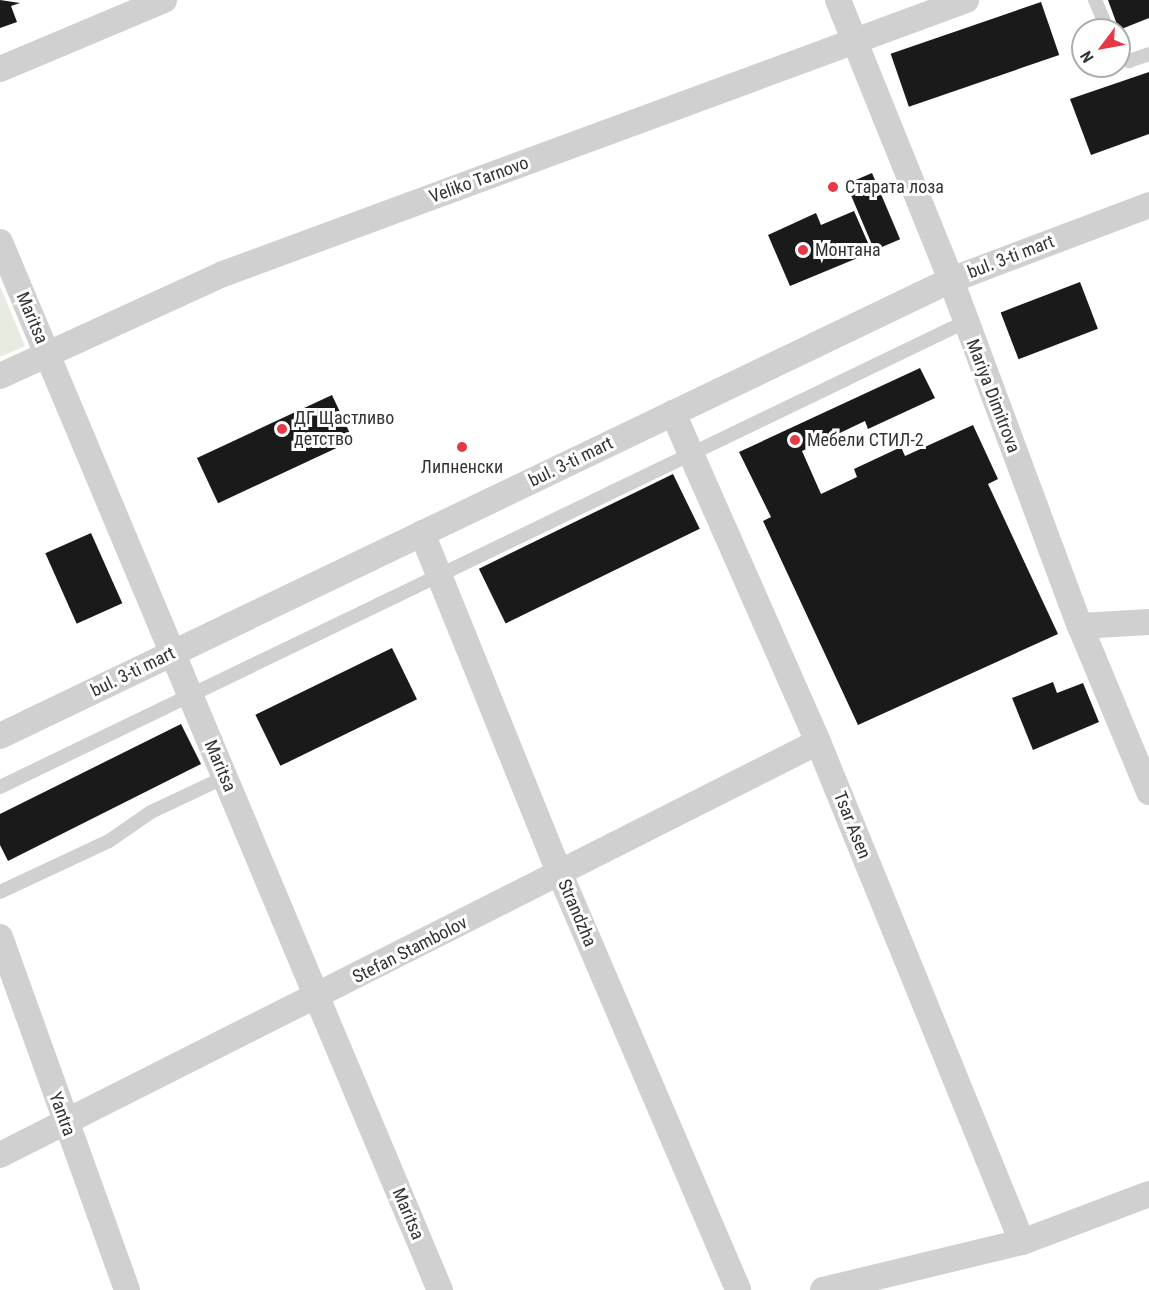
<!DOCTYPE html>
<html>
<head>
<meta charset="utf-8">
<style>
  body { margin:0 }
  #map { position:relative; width:1149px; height:1290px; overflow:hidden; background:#fff; font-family:"Roboto Condensed",sans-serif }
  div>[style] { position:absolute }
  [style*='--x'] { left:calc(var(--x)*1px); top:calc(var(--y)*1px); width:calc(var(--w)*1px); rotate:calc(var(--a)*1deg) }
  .green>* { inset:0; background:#e6ecdf }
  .building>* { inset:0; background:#1a1a1a; transform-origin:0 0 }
  .lane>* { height:14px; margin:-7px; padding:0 7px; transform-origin:7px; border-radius:7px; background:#d0d0d0 }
  .street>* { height:26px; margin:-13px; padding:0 13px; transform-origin:13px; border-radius:13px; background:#d0d0d0 }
  .dots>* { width:16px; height:16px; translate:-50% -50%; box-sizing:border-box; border:3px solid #fff; border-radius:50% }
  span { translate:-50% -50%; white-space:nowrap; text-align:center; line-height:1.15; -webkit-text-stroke:6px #fff; paint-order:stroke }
  .street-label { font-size:18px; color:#333 }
  .poi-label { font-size:18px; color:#333 }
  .left { translate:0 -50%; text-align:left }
  .north { position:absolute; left:1071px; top:18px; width:60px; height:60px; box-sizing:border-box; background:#fff; border:2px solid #adadad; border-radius:50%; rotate:238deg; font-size:16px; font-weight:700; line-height:24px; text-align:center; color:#333 }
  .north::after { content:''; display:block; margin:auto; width:21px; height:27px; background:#e63946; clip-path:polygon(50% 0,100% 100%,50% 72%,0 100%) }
</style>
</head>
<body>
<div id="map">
  <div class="green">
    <div style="clip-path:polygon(0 286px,25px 346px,0 357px)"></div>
  </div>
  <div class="building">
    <div style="clip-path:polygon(0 0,20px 3px,11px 6px,17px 22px,0 28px)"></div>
    <div style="clip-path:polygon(1108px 0,1149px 0,1149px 18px,1119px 30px)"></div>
    <div style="left:1041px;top:2px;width:56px;height:159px;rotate:71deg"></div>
    <div style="clip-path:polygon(1149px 72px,1149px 134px,1091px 155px,1070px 99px)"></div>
    <div style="left:872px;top:173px;width:72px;height:28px;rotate:67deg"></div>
    <div style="clip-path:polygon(854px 211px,872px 252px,790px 286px,768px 235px,816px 213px,821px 225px)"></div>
    <div style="left:1080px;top:282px;width:50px;height:85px;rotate:69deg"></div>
    <div style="clip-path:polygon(920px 368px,935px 398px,868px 429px,865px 421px,802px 451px,821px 494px,857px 477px,854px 469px,901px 447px,905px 456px,973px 425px,998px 479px,988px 484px,1058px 634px,858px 725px,763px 521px,771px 517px,739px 452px)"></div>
    <div style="left:332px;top:395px;width:50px;height:149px;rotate:65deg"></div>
    <div style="left:673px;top:474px;width:61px;height:216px;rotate:64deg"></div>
    <div style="left:91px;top:533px;width:77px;height:50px;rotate:66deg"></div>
    <div style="left:392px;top:648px;width:57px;height:152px;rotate:64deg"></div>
    <div style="clip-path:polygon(1053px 682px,1057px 693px,1083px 683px,1099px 722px,1033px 750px,1012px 698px)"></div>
    <div style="clip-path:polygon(181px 724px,201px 764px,8px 861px,0 845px,0 814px)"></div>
  </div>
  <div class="lane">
    <div style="--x:1095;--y:0;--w:33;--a:67"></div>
    <div style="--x:1119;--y:55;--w:12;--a:31"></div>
    <div style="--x:1129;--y:61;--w:21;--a:-19"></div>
    <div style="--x:0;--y:787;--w:1071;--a:-25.73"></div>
    <div style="--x:0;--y:892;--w:120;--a:-25.1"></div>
    <div style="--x:109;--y:841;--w:51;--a:-34.6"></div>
    <div style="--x:151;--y:812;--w:82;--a:-25.3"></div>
  </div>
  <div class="street">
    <div style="--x:838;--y:0;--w:302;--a:68"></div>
    <div style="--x:951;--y:280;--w:369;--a:69.6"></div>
    <div style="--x:1080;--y:626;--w:180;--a:67.4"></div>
    <div style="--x:0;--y:69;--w:178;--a:-22.8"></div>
    <div style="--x:0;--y:242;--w:1137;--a:67.23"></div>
    <div style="--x:0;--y:376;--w:245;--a:-24.6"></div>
    <div style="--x:223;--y:274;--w:792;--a:-20.24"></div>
    <div style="--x:673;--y:413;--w:360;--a:66.2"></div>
    <div style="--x:818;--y:742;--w:540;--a:67.8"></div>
    <div style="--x:422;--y:533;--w:368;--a:68"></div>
    <div style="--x:560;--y:874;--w:452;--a:66.8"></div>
    <div style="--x:1080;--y:626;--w:69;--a:-3.3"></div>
    <div style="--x:0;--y:736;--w:1055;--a:-25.62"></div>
    <div style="--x:951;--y:280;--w:212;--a:-20.7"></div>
    <div style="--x:0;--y:937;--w:375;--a:70.2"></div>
    <div style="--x:0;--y:1155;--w:916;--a:-26.79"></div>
    <div style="--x:823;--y:1290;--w:205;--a:-13.6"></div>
    <div style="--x:1022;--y:1242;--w:136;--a:-20.7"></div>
  </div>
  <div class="dots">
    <div style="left:833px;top:187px;background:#e63946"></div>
    <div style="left:803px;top:250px;background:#e63946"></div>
    <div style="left:282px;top:429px;background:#e63946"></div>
    <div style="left:795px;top:440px;background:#e63946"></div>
    <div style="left:462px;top:447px;background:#e63946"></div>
  </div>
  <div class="street-label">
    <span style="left:479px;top:180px;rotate:-20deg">Veliko Tarnovo</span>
    <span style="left:1011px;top:257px;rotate:-21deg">bul. 3-ti mart</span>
    <span style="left:32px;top:318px;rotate:67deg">Maritsa</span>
    <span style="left:993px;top:396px;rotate:69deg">Mariya Dimitrova</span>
    <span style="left:571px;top:462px;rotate:-26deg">bul. 3-ti mart</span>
    <span style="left:133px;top:672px;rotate:-26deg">bul. 3-ti mart</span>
    <span style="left:220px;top:766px;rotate:67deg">Maritsa</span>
    <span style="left:852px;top:825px;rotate:68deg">Tsar Asen</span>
    <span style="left:577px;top:913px;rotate:67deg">Strandzha</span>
    <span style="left:410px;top:950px;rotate:-27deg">Stefan Stambolov</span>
    <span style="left:62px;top:1114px;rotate:70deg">Yantra</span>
    <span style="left:408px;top:1214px;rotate:67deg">Maritsa</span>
  </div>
  <div class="poi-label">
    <span class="left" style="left:845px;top:187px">Старата лоза</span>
    <span class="left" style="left:815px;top:250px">Монтана</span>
    <span class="left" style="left:294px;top:429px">ДГ Щастливо<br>детство</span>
    <span class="left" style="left:807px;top:440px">Мебели СТИЛ-2</span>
    <span style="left:462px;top:467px">Липненски</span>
  </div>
  <div class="north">N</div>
</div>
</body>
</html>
